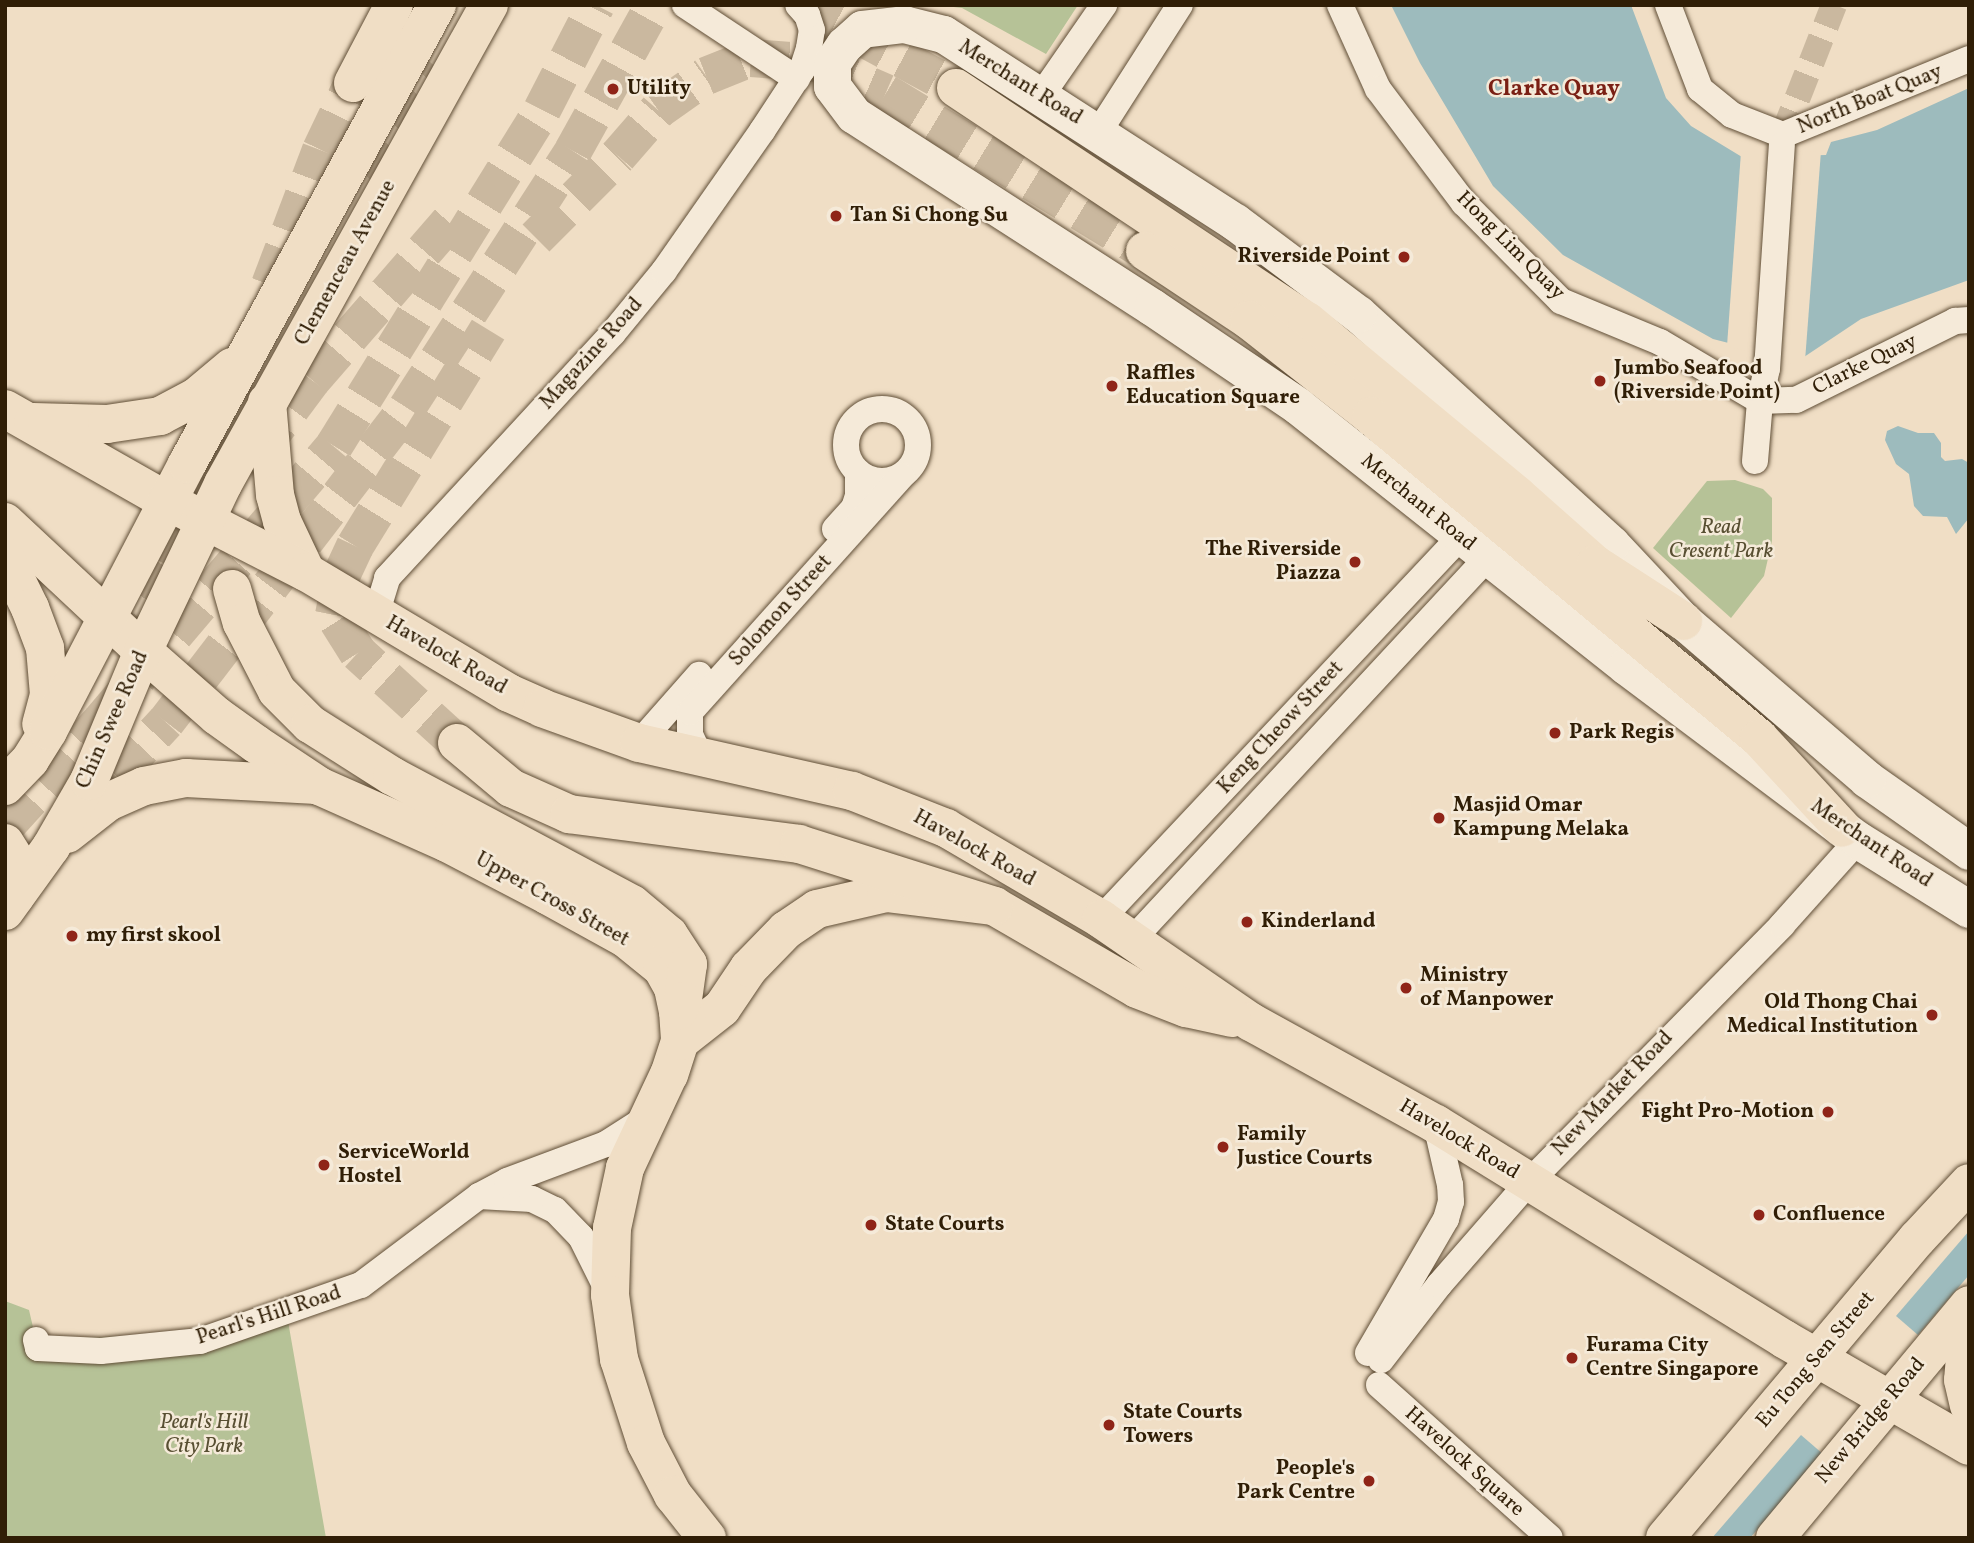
<!DOCTYPE html>
<html>
<head>
<meta charset="utf-8">
<style>
  body { margin:0 }
  #map { position:relative; width:1974px; height:1543px; overflow:hidden; background:#f0dec5; font-family:Vollkorn,serif }
  div>[style] { position:absolute }
  [style*='--x'] { left:calc(var(--x)*1px); top:calc(var(--y)*1px); width:calc(var(--w)*1px); rotate:calc(var(--a)*1deg) }
  .green>* { inset:0; background:#b6c297 }
  .water>* { inset:0; background:#9dbbbd }
  .pier>* { inset:0; background:#f0dec5 }
  .street-tunnel>* { height:26px; margin-top:-13px; transform-origin:0; background:repeating-linear-gradient(90deg,#cab89f 0 26px,transparent 0 39px) }
  .highway-tunnel>* { height:38px; margin-top:-19px; transform-origin:0; background:repeating-linear-gradient(90deg,#cab89f 0 38px,transparent 0 57px) }
  .roads { filter:drop-shadow(0 0 2px #604e36) drop-shadow(0 0 2px #604e36) }
  .street>* { height:26px; margin:-13px; padding:0 13px; transform-origin:13px; border-radius:13px; background:#f5ead9 }
  .street>.ring { margin:-13px; padding:0; box-sizing:content-box; background:none; border:26px solid #f5ead9; border-radius:50% }
  .secondary>* { height:37px; margin:-18.5px; padding:0 18.5px; transform-origin:18.5px; border-radius:18.5px; background:#f5ead9 }
  .primary>* { height:38px; margin:-19px; padding:0 19px; transform-origin:19px; border-radius:19px; background:#f0dec5 }
  .highway>* { height:38px; margin:-19px; padding:0 19px; transform-origin:19px; border-radius:19px; background:#f0dec5 }
  .dots>* { width:19px; height:19px; translate:-50% -50%; box-sizing:border-box; border:4px solid #f5ead9; border-radius:50% }
  span { translate:-50% -50%; white-space:nowrap; text-align:center; line-height:1.15; -webkit-text-stroke:5px #f5ead9; paint-order:stroke }
  .street-label { font-size:21px; color:#301e06 }
  .poi-label { font-size:21px; color:#301e06; font-weight:700 }
  .left { translate:0 -50%; text-align:left }
  .right { translate:-100% -50%; text-align:right }
  .park-label { font-size:21px; color:#584f32; font-style:italic }
  .neighbourhood-label { font-size:23px; color:#7a1f14; font-weight:700 }
  .frame { position:absolute; inset:0; border:7px solid #301e06; pointer-events:none }
</style>
</head>
<body>
<div id="map">
  <div class="green">
    <div style="clip-path:polygon(937px 5px,1078px 5px,1046px 54px,962px 8px)"></div>
    <div style="clip-path:polygon(1735px 480px,1763px 489px,1772px 498px,1772px 541px,1764px 576px,1731px 618px,1653px 548px,1707px 481px)"></div>
    <div style="clip-path:polygon(5px 1301px,29px 1310px,36px 1340px,191px 1333px,285px 1304px,326px 1538px,5px 1538px)"></div>
  </div>
  <div class="water">
    <div style="clip-path:polygon(1391px 5px,1631px 5px,1666px 98px,1691px 126px,1742px 157px,1826px 155px,1831px 142px,1877px 130px,1969px 88px,1969px 280px,1861px 319px,1798px 361px,1713px 339px,1563px 255px,1493px 186px,1420px 63px)"></div>
    <div style="clip-path:polygon(1898px 426px,1918px 433px,1934px 433px,1941px 443px,1941px 457px,1945px 461px,1962px 459px,1969px 463px,1969px 518px,1956px 534px,1947px 517px,1923px 516px,1914px 506px,1909px 474px,1896px 464px,1885px 440px,1887px 431px)"></div>
    <div style="clip-path:polygon(1969px 1231px,1969px 1275px,1918px 1335px,1896px 1316px)"></div>
    <div style="clip-path:polygon(1801px 1435px,1823px 1454px,1750px 1538px,1712px 1538px)"></div>
  </div>
  <div class="pier">
    <div style="clip-path:polygon(1821px 151px,1805px 361px,1797px 365px,1727px 346px,1741px 152px)"></div>
  </div>
  <div class="street-tunnel">
    <div style="--x:1783;--y:135;--w:140;--a:-68.6"></div>
  </div>
  <div class="highway-tunnel">
    <div style="--x:802;--y:5;--w:175;--a:28.3"></div>
    <div style="--x:358;--y:169;--w:128;--a:-49.1"></div>
    <div style="--x:536;--y:238;--w:116;--a:-45"></div>
    <div style="--x:618;--y:156;--w:61;--a:-49"></div>
    <div style="--x:658;--y:110;--w:59;--a:-35.3"></div>
    <div style="--x:706;--y:76;--w:48;--a:-21.8"></div>
    <div style="--x:751;--y:58;--w:66;--a:4.3"></div>
    <div style="--x:817;--y:63;--w:75;--a:23.5"></div>
    <div style="--x:886;--y:93;--w:303;--a:31.4"></div>
    <div style="--x:270;--y:285;--w:144;--a:-69.3"></div>
    <div style="--x:321;--y:150;--w:74;--a:-64.5"></div>
    <div style="--x:257;--y:454;--w:92;--a:-53.4"></div>
    <div style="--x:312;--y:380;--w:212;--a:-49"></div>
    <div style="--x:110;--y:644;--w:97;--a:-58.1"></div>
    <div style="--x:161;--y:562;--w:102;--a:-63.7"></div>
    <div style="--x:206;--y:471;--w:60;--a:-71.6"></div>
    <div style="--x:457;--y:743;--w:134;--a:-137.7"></div>
    <div style="--x:358;--y:653;--w:45;--a:-122.3"></div>
    <div style="--x:334;--y:615;--w:42;--a:-79"></div>
    <div style="--x:342;--y:574;--w:31;--a:-65"></div>
    <div style="--x:355;--y:546;--w:254;--a:-58.4"></div>
    <div style="--x:77;--y:817;--w:130;--a:-46.9"></div>
    <div style="--x:166;--y:722;--w:396;--a:-52.5"></div>
    <div style="--x:407;--y:408;--w:306;--a:-57.1"></div>
    <div style="--x:573;--y:151;--w:167;--a:-61"></div>
    <div style="--x:5;--y:827;--w:143;--a:-47.8"></div>
    <div style="--x:101;--y:721;--w:360;--a:-49.7"></div>
    <div style="--x:334;--y:446;--w:395;--a:-58.2"></div>
    <div style="--x:542;--y:110;--w:118;--a:-62.8"></div>
  </div>
  <div class="roads">
    <div class="street">
      <div style="--x:685;--y:5;--w:134;--a:33.5"></div>
      <div style="--x:1340;--y:5;--w:92;--a:65.7"></div>
      <div style="--x:1378;--y:89;--w:143;--a:53"></div>
      <div style="--x:1464;--y:203;--w:138;--a:45.3"></div>
      <div style="--x:1561;--y:301;--w:107;--a:22.5"></div>
      <div style="--x:1660;--y:342;--w:116;--a:30.5"></div>
      <div style="--x:1668;--y:5;--w:90;--a:69.1"></div>
      <div style="--x:1700;--y:89;--w:41;--a:39.1"></div>
      <div style="--x:1732;--y:115;--w:55;--a:21.4"></div>
      <div style="--x:1783;--y:135;--w:201;--a:-22.2"></div>
      <div style="--x:1041;--y:96;--w:111;--a:-55.3"></div>
      <div style="--x:1098;--y:133;--w:152;--a:-57.4"></div>
      <div style="--x:1760;--y:401;--w:36;--a:-2"></div>
      <div style="--x:1796;--y:400;--w:178;--a:-26.4"></div>
      <div style="--x:1955;--y:321;--w:14;--a:-4"></div>
      <div class="ring" style="left:846px;top:409px;width:46px;height:46px"></div>
      <div style="--x:1755;--y:461;--w:60;--a:-85.2"></div>
      <div style="--x:1760;--y:401;--w:33;--a:-78"></div>
      <div style="--x:1767;--y:369;--w:224;--a:-86.2"></div>
      <div style="--x:835;--y:529;--w:28;--a:-48"></div>
      <div style="--x:854;--y:508;--w:13;--a:-72"></div>
      <div style="--x:858;--y:496;--w:24;--a:-90"></div>
      <div style="--x:376;--y:615;--w:39;--a:-73"></div>
      <div style="--x:387;--y:578;--w:333;--a:-47.3"></div>
      <div style="--x:613;--y:333;--w:80;--a:-50.6"></div>
      <div style="--x:664;--y:271;--w:171;--a:-55"></div>
      <div style="--x:762;--y:131;--w:73;--a:-56.7"></div>
      <div style="--x:802;--y:70;--w:23;--a:-72"></div>
      <div style="--x:809;--y:48;--w:18;--a:-81"></div>
      <div style="--x:812;--y:30;--w:16;--a:-108"></div>
      <div style="--x:807;--y:15;--w:13;--a:-132"></div>
      <div style="--x:639;--y:743;--w:91;--a:-48.6"></div>
      <div style="--x:700;--y:756;--w:23;--a:-115"></div>
      <div style="--x:690;--y:735;--w:23;--a:-90"></div>
      <div style="--x:690;--y:712;--w:317;--a:-48.1"></div>
      <div style="--x:1101;--y:919;--w:526;--a:-46.77"></div>
      <div style="--x:1133;--y:939;--w:520;--a:-47.1"></div>
      <div style="--x:479;--y:1196;--w:53;--a:3.2"></div>
      <div style="--x:532;--y:1199;--w:25;--a:26"></div>
      <div style="--x:555;--y:1210;--w:37;--a:46"></div>
      <div style="--x:581;--y:1237;--w:56;--a:63.4"></div>
      <div style="--x:36;--y:1340;--w:8;--a:76"></div>
      <div style="--x:38;--y:1348;--w:63;--a:2.7"></div>
      <div style="--x:101;--y:1351;--w:100;--a:-5.8"></div>
      <div style="--x:200;--y:1341;--w:170;--a:-19.2"></div>
      <div style="--x:361;--y:1285;--w:148;--a:-37"></div>
      <div style="--x:479;--y:1196;--w:32;--a:-28"></div>
      <div style="--x:507;--y:1181;--w:106;--a:-20.5"></div>
      <div style="--x:606;--y:1144;--w:46;--a:-32.7"></div>
      <div style="--x:1368;--y:1353;--w:155;--a:-59.8"></div>
      <div style="--x:1446;--y:1219;--w:18;--a:-74"></div>
      <div style="--x:1451;--y:1202;--w:17;--a:-93"></div>
      <div style="--x:1450;--y:1185;--w:63;--a:-102.9"></div>
      <div style="--x:1381;--y:1360;--w:95;--a:-52.3"></div>
      <div style="--x:1439;--y:1285;--w:137;--a:-48.9"></div>
      <div style="--x:1529;--y:1182;--w:361;--a:-45.4"></div>
      <div style="--x:1782;--y:925;--w:114;--a:-48.2"></div>
      <div style="--x:1379;--y:1385;--w:229;--a:41.8"></div>
    </div>
    <div class="secondary">
      <div style="--x:1969;--y:851;--w:125;--a:-144.8"></div>
      <div style="--x:1867;--y:779;--w:243;--a:-139.3"></div>
      <div style="--x:1683;--y:621;--w:105;--a:-133.1"></div>
      <div style="--x:1611;--y:544;--w:342;--a:-137.7"></div>
      <div style="--x:1358;--y:314;--w:154;--a:-143.2"></div>
      <div style="--x:1235;--y:222;--w:347;--a:-147.2"></div>
      <div style="--x:943;--y:34;--w:40;--a:-165.6"></div>
      <div style="--x:904;--y:24;--w:42;--a:173.2"></div>
      <div style="--x:862;--y:29;--w:24;--a:138"></div>
      <div style="--x:844;--y:45;--w:22;--a:124"></div>
      <div style="--x:832;--y:63;--w:23;--a:90"></div>
      <div style="--x:832;--y:86;--w:36;--a:53"></div>
      <div style="--x:854;--y:115;--w:354;--a:32.8"></div>
      <div style="--x:1152;--y:307;--w:176;--a:34.1"></div>
      <div style="--x:1298;--y:406;--w:419;--a:38.4"></div>
      <div style="--x:1626;--y:666;--w:290;--a:36.9"></div>
      <div style="--x:1858;--y:840;--w:131;--a:31.9"></div>
    </div>
    <div class="primary">
      <div style="--x:267;--y:402;--w:93;--a:85.1"></div>
      <div style="--x:275;--y:495;--w:27;--a:75"></div>
      <div style="--x:282;--y:521;--w:56;--a:64.8"></div>
      <div style="--x:5;--y:409;--w:186;--a:29.6"></div>
      <div style="--x:167;--y:501;--w:156;--a:27.1"></div>
      <div style="--x:306;--y:572;--w:236;--a:30.8"></div>
      <div style="--x:509;--y:693;--w:36;--a:24"></div>
      <div style="--x:542;--y:708;--w:103;--a:19.8"></div>
      <div style="--x:639;--y:743;--w:218;--a:12.7"></div>
      <div style="--x:852;--y:791;--w:101;--a:21.5"></div>
      <div style="--x:946;--y:828;--w:180;--a:30.4"></div>
      <div style="--x:1101;--y:919;--w:182;--a:34.5"></div>
      <div style="--x:1251;--y:1022;--w:211;--a:28.9"></div>
      <div style="--x:1436;--y:1124;--w:409;--a:31.7"></div>
      <div style="--x:1784;--y:1339;--w:214;--a:30"></div>
      <div style="--x:33;--y:422;--w:74;--a:1.5"></div>
      <div style="--x:107;--y:424;--w:54;--a:-8.6"></div>
      <div style="--x:160;--y:416;--w:41;--a:-27.8"></div>
      <div style="--x:196;--y:397;--w:47;--a:-39.8"></div>
      <div style="--x:5;--y:522;--w:189;--a:43.1"></div>
      <div style="--x:143;--y:651;--w:98;--a:41.3"></div>
      <div style="--x:217;--y:716;--w:48;--a:35.7"></div>
      <div style="--x:256;--y:744;--w:76;--a:33.7"></div>
      <div style="--x:319;--y:786;--w:140;--a:24"></div>
      <div style="--x:447;--y:843;--w:113;--a:27.5"></div>
      <div style="--x:547;--y:895;--w:89;--a:28.9"></div>
      <div style="--x:625;--y:938;--w:48;--a:39"></div>
      <div style="--x:662;--y:968;--w:23;--a:61"></div>
      <div style="--x:673;--y:988;--w:24;--a:78"></div>
      <div style="--x:678;--y:1011;--w:30;--a:86"></div>
      <div style="--x:680;--y:1041;--w:35;--a:108"></div>
      <div style="--x:669;--y:1074;--w:104;--a:115.1"></div>
      <div style="--x:625;--y:1168;--w:61;--a:102.2"></div>
      <div style="--x:612;--y:1228;--w:67;--a:91.7"></div>
      <div style="--x:610;--y:1295;--w:65;--a:82"></div>
      <div style="--x:619;--y:1359;--w:88;--a:72.2"></div>
      <div style="--x:646;--y:1443;--w:59;--a:62.6"></div>
      <div style="--x:673;--y:1495;--w:55;--a:51.7"></div>
      <div style="--x:5;--y:557;--w:57;--a:63.9"></div>
      <div style="--x:30;--y:608;--w:43;--a:69.4"></div>
      <div style="--x:45;--y:648;--w:47;--a:85.1"></div>
      <div style="--x:49;--y:695;--w:30;--a:105"></div>
      <div style="--x:5;--y:786;--w:36;--a:-46"></div>
      <div style="--x:30;--y:760;--w:34;--a:-58"></div>
      <div style="--x:48;--y:731;--w:301;--a:-62.5"></div>
      <div style="--x:187;--y:464;--w:523;--a:-61.42"></div>
      <div style="--x:67;--y:834;--w:52;--a:-38"></div>
      <div style="--x:108;--y:802;--w:39;--a:-24"></div>
      <div style="--x:144;--y:786;--w:43;--a:-10.8"></div>
      <div style="--x:186;--y:778;--w:131;--a:3.1"></div>
      <div style="--x:5;--y:843;--w:26;--a:58"></div>
      <div style="--x:19;--y:865;--w:32;--a:97"></div>
      <div style="--x:5;--y:911;--w:79;--a:-54.3"></div>
      <div style="--x:51;--y:847;--w:76;--a:-60.1"></div>
      <div style="--x:89;--y:781;--w:141;--a:-67.4"></div>
      <div style="--x:143;--y:651;--w:185;--a:-64.4"></div>
      <div style="--x:223;--y:484;--w:548;--a:-60.96"></div>
      <div style="--x:680;--y:1041;--w:53;--a:-38.2"></div>
      <div style="--x:722;--y:1008;--w:48;--a:-56"></div>
      <div style="--x:749;--y:968;--w:53;--a:-45.8"></div>
      <div style="--x:786;--y:930;--w:37;--a:-34"></div>
      <div style="--x:817;--y:909;--w:71;--a:-13.1"></div>
      <div style="--x:886;--y:893;--w:109;--a:6.9"></div>
      <div style="--x:994;--y:906;--w:165;--a:30.1"></div>
      <div style="--x:1137;--y:989;--w:53;--a:21.2"></div>
      <div style="--x:1186;--y:1008;--w:47;--a:12.3"></div>
      <div style="--x:1969;--y:1312;--w:68;--a:95"></div>
      <div style="--x:1963;--y:1380;--w:26;--a:77"></div>
      <div style="--x:1665;--y:1538;--w:391;--a:-49.9"></div>
      <div style="--x:1917;--y:1239;--w:76;--a:-47.1"></div>
      <div style="--x:1775;--y:1538;--w:303;--a:-50.2"></div>
    </div>
    <div class="highway">
      <div style="--x:353;--y:83;--w:88;--a:-62.3"></div>
      <div style="--x:956;--y:88;--w:421;--a:33.6"></div>
      <div style="--x:1307;--y:321;--w:273;--a:39.6"></div>
      <div style="--x:1517;--y:495;--w:104;--a:41.5"></div>
      <div style="--x:1595;--y:564;--w:105;--a:32.9"></div>
      <div style="--x:1145;--y:251;--w:125;--a:33.6"></div>
      <div style="--x:1249;--y:320;--w:155;--a:38.2"></div>
      <div style="--x:1371;--y:416;--w:504;--a:39.69"></div>
      <div style="--x:1759;--y:738;--w:122;--a:47.3"></div>
      <div style="--x:232;--y:589;--w:35;--a:74"></div>
      <div style="--x:242;--y:623;--w:76;--a:62.8"></div>
      <div style="--x:277;--y:691;--w:47;--a:45"></div>
      <div style="--x:310;--y:724;--w:97;--a:32.4"></div>
      <div style="--x:392;--y:776;--w:272;--a:28.1"></div>
      <div style="--x:632;--y:904;--w:48;--a:40"></div>
      <div style="--x:669;--y:935;--w:35;--a:57"></div>
      <div style="--x:688;--y:964;--w:37;--a:98"></div>
      <div style="--x:683;--y:1001;--w:11;--a:117"></div>
      <div style="--x:457;--y:743;--w:70;--a:39.8"></div>
      <div style="--x:511;--y:788;--w:64;--a:24.1"></div>
      <div style="--x:569;--y:814;--w:232;--a:7.4"></div>
      <div style="--x:799;--y:844;--w:205;--a:17.6"></div>
    </div>
  </div>
  <div class="dots">
    <div style="left:613px;top:89px;background:#8f2418"></div>
    <div style="left:836px;top:216px;background:#8f2418"></div>
    <div style="left:1404px;top:257px;background:#8f2418"></div>
    <div style="left:1600px;top:381px;background:#8f2418"></div>
    <div style="left:1112px;top:386px;background:#8f2418"></div>
    <div style="left:1355px;top:562px;background:#8f2418"></div>
    <div style="left:1555px;top:733px;background:#8f2418"></div>
    <div style="left:1439px;top:818px;background:#8f2418"></div>
    <div style="left:1247px;top:922px;background:#8f2418"></div>
    <div style="left:72px;top:936px;background:#8f2418"></div>
    <div style="left:1406px;top:988px;background:#8f2418"></div>
    <div style="left:1932px;top:1015px;background:#8f2418"></div>
    <div style="left:1828px;top:1112px;background:#8f2418"></div>
    <div style="left:1223px;top:1147px;background:#8f2418"></div>
    <div style="left:324px;top:1165px;background:#8f2418"></div>
    <div style="left:1759px;top:1215px;background:#8f2418"></div>
    <div style="left:871px;top:1225px;background:#8f2418"></div>
    <div style="left:1572px;top:1358px;background:#8f2418"></div>
    <div style="left:1109px;top:1425px;background:#8f2418"></div>
    <div style="left:1369px;top:1481px;background:#8f2418"></div>
  </div>
  <div class="street-label">
    <span style="left:1020px;top:83px;rotate:32deg">Merchant Road</span>
    <span style="left:1870px;top:100px;rotate:-22deg">North Boat Quay</span>
    <span style="left:1510px;top:246px;rotate:45deg">Hong Lim Quay</span>
    <span style="left:346px;top:263px;rotate:-61deg">Clemenceau Avenue</span>
    <span style="left:592px;top:354px;rotate:-48deg">Magazine Road</span>
    <span style="left:1865px;top:365px;rotate:-26deg">Clarke Quay</span>
    <span style="left:1418px;top:503px;rotate:39deg">Merchant Road</span>
    <span style="left:781px;top:611px;rotate:-48deg">Solomon Street</span>
    <span style="left:446px;top:656px;rotate:30deg">Havelock Road</span>
    <span style="left:113px;top:720px;rotate:-66deg">Chin Swee Road</span>
    <span style="left:1281px;top:728px;rotate:-47deg">Keng Cheow Street</span>
    <span style="left:1871px;top:844px;rotate:34deg">Merchant Road</span>
    <span style="left:974px;top:849px;rotate:29deg">Havelock Road</span>
    <span style="left:552px;top:900px;rotate:29deg">Upper Cross Street</span>
    <span style="left:1613px;top:1094px;rotate:-46deg">New Market Road</span>
    <span style="left:1459px;top:1140px;rotate:31deg">Havelock Road</span>
    <span style="left:269px;top:1316px;rotate:-18deg">Pearl's Hill Road</span>
    <span style="left:1816px;top:1360px;rotate:-50deg">Eu Tong Sen Street</span>
    <span style="left:1871px;top:1421px;rotate:-50deg">New Bridge Road</span>
    <span style="left:1464px;top:1462px;rotate:42deg">Havelock Square</span>
  </div>
  <div class="poi-label">
    <span class="left" style="left:627px;top:89px">Utility</span>
    <span class="left" style="left:850px;top:216px">Tan Si Chong Su</span>
    <span class="right" style="left:1390px;top:257px">Riverside Point</span>
    <span class="left" style="left:1614px;top:381px">Jumbo Seafood<br>(Riverside Point)</span>
    <span class="left" style="left:1126px;top:386px">Raffles<br>Education Square</span>
    <span class="right" style="left:1341px;top:562px">The Riverside<br>Piazza</span>
    <span class="left" style="left:1569px;top:733px">Park Regis</span>
    <span class="left" style="left:1453px;top:818px">Masjid Omar<br>Kampung Melaka</span>
    <span class="left" style="left:1261px;top:922px">Kinderland</span>
    <span class="left" style="left:86px;top:936px">my first skool</span>
    <span class="left" style="left:1420px;top:988px">Ministry<br>of Manpower</span>
    <span class="right" style="left:1918px;top:1015px">Old Thong Chai<br>Medical Institution</span>
    <span class="right" style="left:1814px;top:1112px">Fight Pro-Motion</span>
    <span class="left" style="left:1237px;top:1147px">Family<br>Justice Courts</span>
    <span class="left" style="left:338px;top:1165px">ServiceWorld<br>Hostel</span>
    <span class="left" style="left:1773px;top:1215px">Confluence</span>
    <span class="left" style="left:885px;top:1225px">State Courts</span>
    <span class="left" style="left:1586px;top:1358px">Furama City<br>Centre Singapore</span>
    <span class="left" style="left:1123px;top:1425px">State Courts<br>Towers</span>
    <span class="right" style="left:1355px;top:1481px">People's<br>Park Centre</span>
  </div>
  <div class="park-label">
    <span style="left:1721px;top:540px">Read<br>Cresent Park</span>
    <span style="left:204px;top:1435px">Pearl's Hill<br>City Park</span>
  </div>
  <div class="neighbourhood-label">
    <span style="left:1554px;top:89px">Clarke Quay</span>
  </div>
  <div class="frame"></div>
</div>
</body>
</html>
